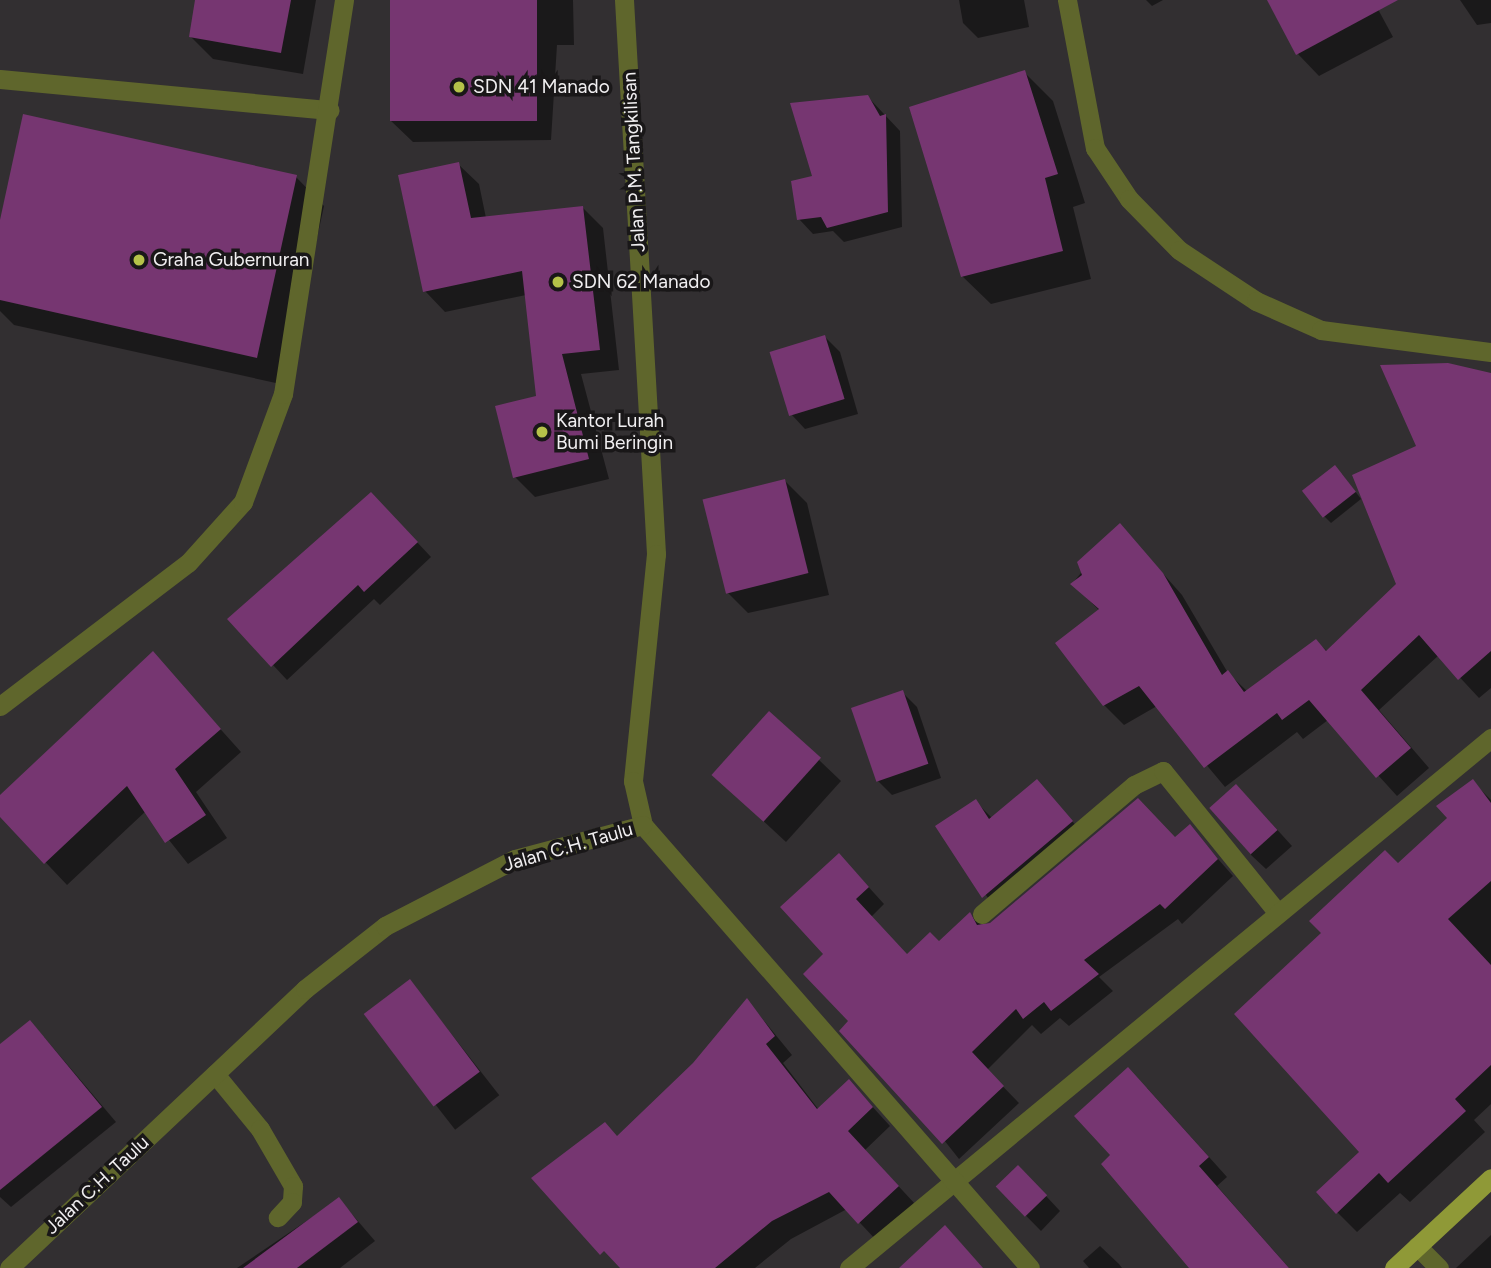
<!DOCTYPE html>
<html>
<head>
<meta charset="utf-8">
<style>
  body { margin:0 }
  #map { position:relative; width:1491px; height:1268px; overflow:hidden; background:#322f31; font-family:Figtree,sans-serif }
  div>[style] { position:absolute }
  [style*='--x'] { left:calc(var(--x)*1px); top:calc(var(--y)*1px); width:calc(var(--w)*1px); rotate:calc(var(--a)*1deg) }
  .shadow>* { inset:0; background:#0007; transform-origin:0 0 }
  .building>* { inset:0; background:#763671; transform-origin:0 0 }
  .minor>* { height:19px; margin:-9.5px; padding:0 9.5px; transform-origin:9.5px; border-radius:9.5px; background:#5f662c }
  .tertiary>* { height:19px; margin:-9.5px; padding:0 9.5px; transform-origin:9.5px; border-radius:9.5px; background:#5f662c }
  .primary>* { height:19px; margin:-9.5px; padding:0 9.5px; transform-origin:9.5px; border-radius:9.5px; background:#8f9937 }
  .dots>* { width:19px; height:19px; translate:-50% -50%; box-sizing:border-box; border:4px solid #191718; border-radius:50% }
  span { translate:-50% -50%; white-space:nowrap; text-align:center; line-height:1.15; -webkit-text-stroke:7px #191718; paint-order:stroke }
  .poi-label { font-size:19px; color:#f1eff1 }
  .left { translate:0 -50%; text-align:left }
  .street-label { font-size:19px; color:#f1eff1 }
</style>
</head>
<body>
<div id="map">
  <div class="shadow">
    <div style="clip-path:polygon(197px 0,316px 0,303px 74px,213px 59px,191px 37px)"></div>
    <div style="clip-path:polygon(391px 0,573px 0,574px 45px,557px 45px,551px 140px,413px 142px,390px 120px)"></div>
    <div style="clip-path:polygon(959px 0,1024px 0,1029px 27px,978px 38px,963px 23px)"></div>
    <div style="clip-path:polygon(1146px 0,1163px 0,1152px 6px)"></div>
    <div style="clip-path:polygon(1269px 0,1373px 0,1393px 37px,1319px 76px,1297px 53px)"></div>
    <div style="clip-path:polygon(1460px 0,1491px 0,1491px 23px,1477px 25px)"></div>
    <div style="clip-path:polygon(1024px 72px,1053px 101px,1085px 203px,1073px 207px,1091px 279px,991px 304px,962px 276px)"></div>
    <div style="clip-path:polygon(868px 97px,900px 131px,902px 227px,844px 242px,833px 231px,813px 234px,799px 219px,814px 177px)"></div>
    <div style="clip-path:polygon(458px 164px,479px 184px,486px 218px,583px 208px,603px 228px,619px 370px,581px 374px,609px 479px,535px 497px,515px 477px,538px 397px,526px 295px,445px 312px,425px 291px)"></div>
    <div style="clip-path:polygon(296px 177px,324px 206px,285px 385px,14px 325px,0 311px,0 228px)"></div>
    <div style="clip-path:polygon(825px 337px,840px 352px,858px 414px,805px 429px,791px 414px)"></div>
    <div style="clip-path:polygon(1491px 375px,1491px 688px,1479px 698px,1439px 655px,1379px 710px,1429px 768px,1397px 796px,1328px 720px,1303px 739px,1297px 732px,1225px 787px,1157px 706px,1124px 725px,1104px 705px,1100px 611px,1072px 584px,1120px 525px,1182px 595px,1228px 673px,1248px 692px,1316px 641px,1328px 652px,1398px 585px,1418px 447px)"></div>
    <div style="clip-path:polygon(1342px 474px,1361px 499px,1331px 523px,1324px 516px)"></div>
    <div style="clip-path:polygon(785px 481px,807px 503px,829px 595px,748px 613px,726px 591px)"></div>
    <div style="clip-path:polygon(386px 509px,431px 557px,380px 605px,374px 599px,287px 680px,273px 665px)"></div>
    <div style="clip-path:polygon(153px 654px,241px 752px,196px 792px,227px 838px,188px 864px,146px 811px,67px 885px,0 814px,0 797px)"></div>
    <div style="clip-path:polygon(902px 692px,917px 707px,941px 778px,892px 795px,877px 780px)"></div>
    <div style="clip-path:polygon(819px 760px,841px 781px,786px 842px,714px 775px)"></div>
    <div style="clip-path:polygon(1037px 781px,1086px 837px,998px 912px,937px 826px,976px 802px,992px 818px)"></div>
    <div style="clip-path:polygon(1473px 782px,1491px 800px,1491px 1104px,1474px 1120px,1485px 1132px,1410px 1202px,1400px 1193px,1357px 1232px,1337px 1212px,1362px 1152px,1398px 865px,1449px 818px)"></div>
    <div style="clip-path:polygon(1251px 801px,1292px 846px,1266px 869px,1251px 855px)"></div>
    <div style="clip-path:polygon(1190px 827px,1233px 876px,1182px 924px,1178px 919px,1099px 977px,1113px 991px,1069px 1026px,1060px 1018px,1041px 1034px,1032px 1025px,987px 1070px,1019px 1103px,959px 1159px,850px 1021px,825px 954px,855px 872px,884px 904px,871px 917px,908px 956px,939px 943px,970px 914px,982px 926px,991px 925px,1176px 839px)"></div>
    <div style="left:410px;top:981px;width:145px;height:56px;rotate:52deg"></div>
    <div style="clip-path:polygon(747px 1000px,792px 1055px,783px 1063px,819px 1110px,849px 1081px,890px 1126px,865px 1150px,916px 1205px,877px 1241px,847px 1209px,791px 1239px,755px 1268px,621px 1268px,618px 1138px,695px 1064px)"></div>
    <div style="clip-path:polygon(44px 1037px,116px 1122px,11px 1207px,0 1197px,0 1047px)"></div>
    <div style="clip-path:polygon(1147px 1088px,1227px 1177px,1217px 1186px,1289px 1268px,1192px 1268px,1113px 1156px)"></div>
    <div style="clip-path:polygon(1033px 1182px,1060px 1211px,1041px 1231px,998px 1187px)"></div>
    <div style="clip-path:polygon(339px 1199px,375px 1241px,340px 1268px,237px 1268px)"></div>
    <div style="clip-path:polygon(1491px 1235px,1491px 1268px,1456px 1268px)"></div>
    <div style="clip-path:polygon(1100px 1246px,1119px 1264px,1122px 1268px,1089px 1268px,1083px 1261px)"></div>
  </div>
  <div class="building">
    <div style="clip-path:polygon(195px 0,291px 0,281px 53px,189px 37px)"></div>
    <div style="left:390px;top:0;width:147px;height:121px"></div>
    <div style="clip-path:polygon(1267px 0,1398px 0,1296px 55px)"></div>
    <div style="clip-path:polygon(1025px 70px,1058px 174px,1045px 178px,1063px 251px,961px 277px,909px 107px)"></div>
    <div style="clip-path:polygon(868px 95px,880px 116px,886px 114px,888px 212px,827px 228px,821px 217px,797px 220px,791px 181px,812px 176px,790px 103px)"></div>
    <div style="clip-path:polygon(23px 114px,297px 175px,257px 358px,0 300px,0 220px)"></div>
    <div style="clip-path:polygon(459px 162px,471px 218px,583px 206px,600px 350px,562px 354px,589px 459px,513px 478px,495px 406px,536px 396px,522px 271px,423px 292px,398px 175px)"></div>
    <div style="left:825px;top:335px;width:67px;height:58px;rotate:73deg"></div>
    <div style="clip-path:polygon(1448px 363px,1491px 373px,1491px 651px,1458px 680px,1419px 635px,1361px 690px,1411px 748px,1376px 778px,1309px 700px,1282px 720px,1277px 713px,1204px 768px,1139px 686px,1103px 706px,1055px 643px,1099px 609px,1070px 584px,1082px 575px,1077px 562px,1120px 523px,1163px 573px,1222px 675px,1228px 670px,1244px 692px,1316px 639px,1326px 651px,1396px 584px,1352px 475px,1416px 446px,1380px 365px)"></div>
    <div style="left:1335px;top:465px;width:34px;height:42px;rotate:52deg"></div>
    <div style="left:785px;top:479px;width:97px;height:85px;rotate:76deg"></div>
    <div style="clip-path:polygon(371px 492px,418px 542px,364px 592px,358px 585px,271px 667px,227px 619px)"></div>
    <div style="clip-path:polygon(153px 651px,221px 729px,175px 769px,206px 815px,165px 843px,127px 786px,44px 864px,0 817px,0 795px)"></div>
    <div style="left:903px;top:690px;width:78px;height:55px;rotate:71deg"></div>
    <div style="left:769px;top:711px;width:70px;height:86px;rotate:42deg"></div>
    <div style="clip-path:polygon(1037px 779px,1073px 821px,982px 898px,935px 826px,976px 799px,989px 819px)"></div>
    <div style="clip-path:polygon(1473px 779px,1491px 803px,1491px 881px,1448px 919px,1491px 965px,1491px 1065px,1455px 1099px,1466px 1111px,1388px 1183px,1379px 1173px,1336px 1214px,1316px 1192px,1359px 1152px,1234px 1014px,1321px 933px,1309px 921px,1385px 850px,1398px 863px,1447px 818px,1436px 806px)"></div>
    <div style="left:1236px;top:784px;width:62px;height:36px;rotate:48deg"></div>
    <div style="clip-path:polygon(1138px 798px,1175px 837px,1190px 824px,1218px 859px,1165px 909px,1160px 904px,1084px 960px,1099px 974px,1051px 1011px,1044px 1002px,1023px 1019px,1016px 1009px,972px 1052px,1004px 1086px,942px 1144px,839px 1031px,848px 1021px,803px 974px,823px 954px,780px 907px,839px 853px,869px 887px,856px 899px,907px 954px,930px 932px,939px 941px,970px 912px,977px 925px,990px 923px)"></div>
    <div style="left:410px;top:979px;width:116px;height:58px;rotate:53deg"></div>
    <div style="clip-path:polygon(747px 998px,775px 1036px,766px 1044px,817px 1109px,849px 1079px,873px 1107px,848px 1131px,899px 1186px,858px 1224px,829px 1192px,772px 1221px,715px 1268px,620px 1268px,604px 1251px,600px 1255px,531px 1178px,605px 1122px,617px 1136px,693px 1063px)"></div>
    <div style="clip-path:polygon(30px 1020px,102px 1107px,0 1190px,0 1044px)"></div>
    <div style="clip-path:polygon(1128px 1067px,1209px 1157px,1199px 1166px,1289px 1268px,1189px 1268px,1101px 1164px,1110px 1155px,1074px 1116px)"></div>
    <div style="left:1018px;top:1165px;width:42px;height:31px;rotate:46deg"></div>
    <div style="clip-path:polygon(339px 1197px,358px 1222px,297px 1268px,243px 1268px)"></div>
    <div style="clip-path:polygon(945px 1225px,983px 1268px,899px 1268px)"></div>
  </div>
  <div class="minor">
    <div style="--x:1067;--y:0;--w:151;--a:79.3"></div>
    <div style="--x:1095;--y:148;--w:61;--a:56.3"></div>
    <div style="--x:1129;--y:199;--w:71;--a:45.6"></div>
    <div style="--x:1179;--y:250;--w:92;--a:33.5"></div>
    <div style="--x:1256;--y:301;--w:71;--a:24"></div>
    <div style="--x:1321;--y:330;--w:171;--a:7.4"></div>
    <div style="--x:0;--y:79;--w:331;--a:5.4"></div>
    <div style="--x:0;--y:706;--w:236;--a:-37.3"></div>
    <div style="--x:188;--y:563;--w:82;--a:-48"></div>
    <div style="--x:243;--y:502;--w:115;--a:-69.7"></div>
    <div style="--x:283;--y:394;--w:399;--a:-81.2"></div>
    <div style="--x:982;--y:914;--w:199;--a:-40.3"></div>
    <div style="--x:1134;--y:785;--w:32;--a:-26"></div>
    <div style="--x:1163;--y:771;--w:183;--a:51"></div>
    <div style="--x:215;--y:1074;--w:71;--a:50.7"></div>
    <div style="--x:260;--y:1129;--w:66;--a:59.9"></div>
    <div style="--x:293;--y:1186;--w:16;--a:94"></div>
    <div style="--x:292;--y:1202;--w:21;--a:133"></div>
    <div style="--x:1417;--y:1246;--w:31;--a:45"></div>
    <div style="--x:849;--y:1268;--w:833;--a:-39.54"></div>
  </div>
  <div class="tertiary">
    <div style="--x:624;--y:0;--w:555;--a:86.69"></div>
    <div style="--x:656;--y:554;--w:228;--a:95.8"></div>
    <div style="--x:633;--y:781;--w:45;--a:77.2"></div>
    <div style="--x:643;--y:825;--w:588;--a:48.86"></div>
    <div style="--x:9;--y:1268;--w:407;--a:-43.3"></div>
    <div style="--x:305;--y:989;--w:102;--a:-38.2"></div>
    <div style="--x:385;--y:926;--w:146;--a:-27.3"></div>
    <div style="--x:515;--y:859;--w:132;--a:-14.9"></div>
  </div>
  <div class="primary">
    <div style="--x:1394;--y:1268;--w:132;--a:-42.9"></div>
  </div>
  <div class="dots">
    <div style="left:459px;top:87px;background:#b5c249"></div>
    <div style="left:139px;top:260px;background:#b5c249"></div>
    <div style="left:558px;top:282px;background:#b5c249"></div>
    <div style="left:542px;top:432px;background:#b5c249"></div>
  </div>
  <div class="poi-label">
    <span class="left" style="left:473px;top:87px">SDN 41 Manado</span>
    <span class="left" style="left:153px;top:260px">Graha Gubernuran</span>
    <span class="left" style="left:572px;top:282px">SDN 62 Manado</span>
    <span class="left" style="left:556px;top:432px">Kantor Lurah<br>Bumi Beringin</span>
  </div>
  <div class="street-label">
    <span style="left:634px;top:162px;rotate:-93deg">Jalan P.M. Tangkilisan</span>
    <span style="left:568px;top:847px;rotate:-16deg">Jalan C.H. Taulu</span>
    <span style="left:97px;top:1185px;rotate:-43deg">Jalan C.H. Taulu</span>
  </div>
</div>
</body>
</html>
